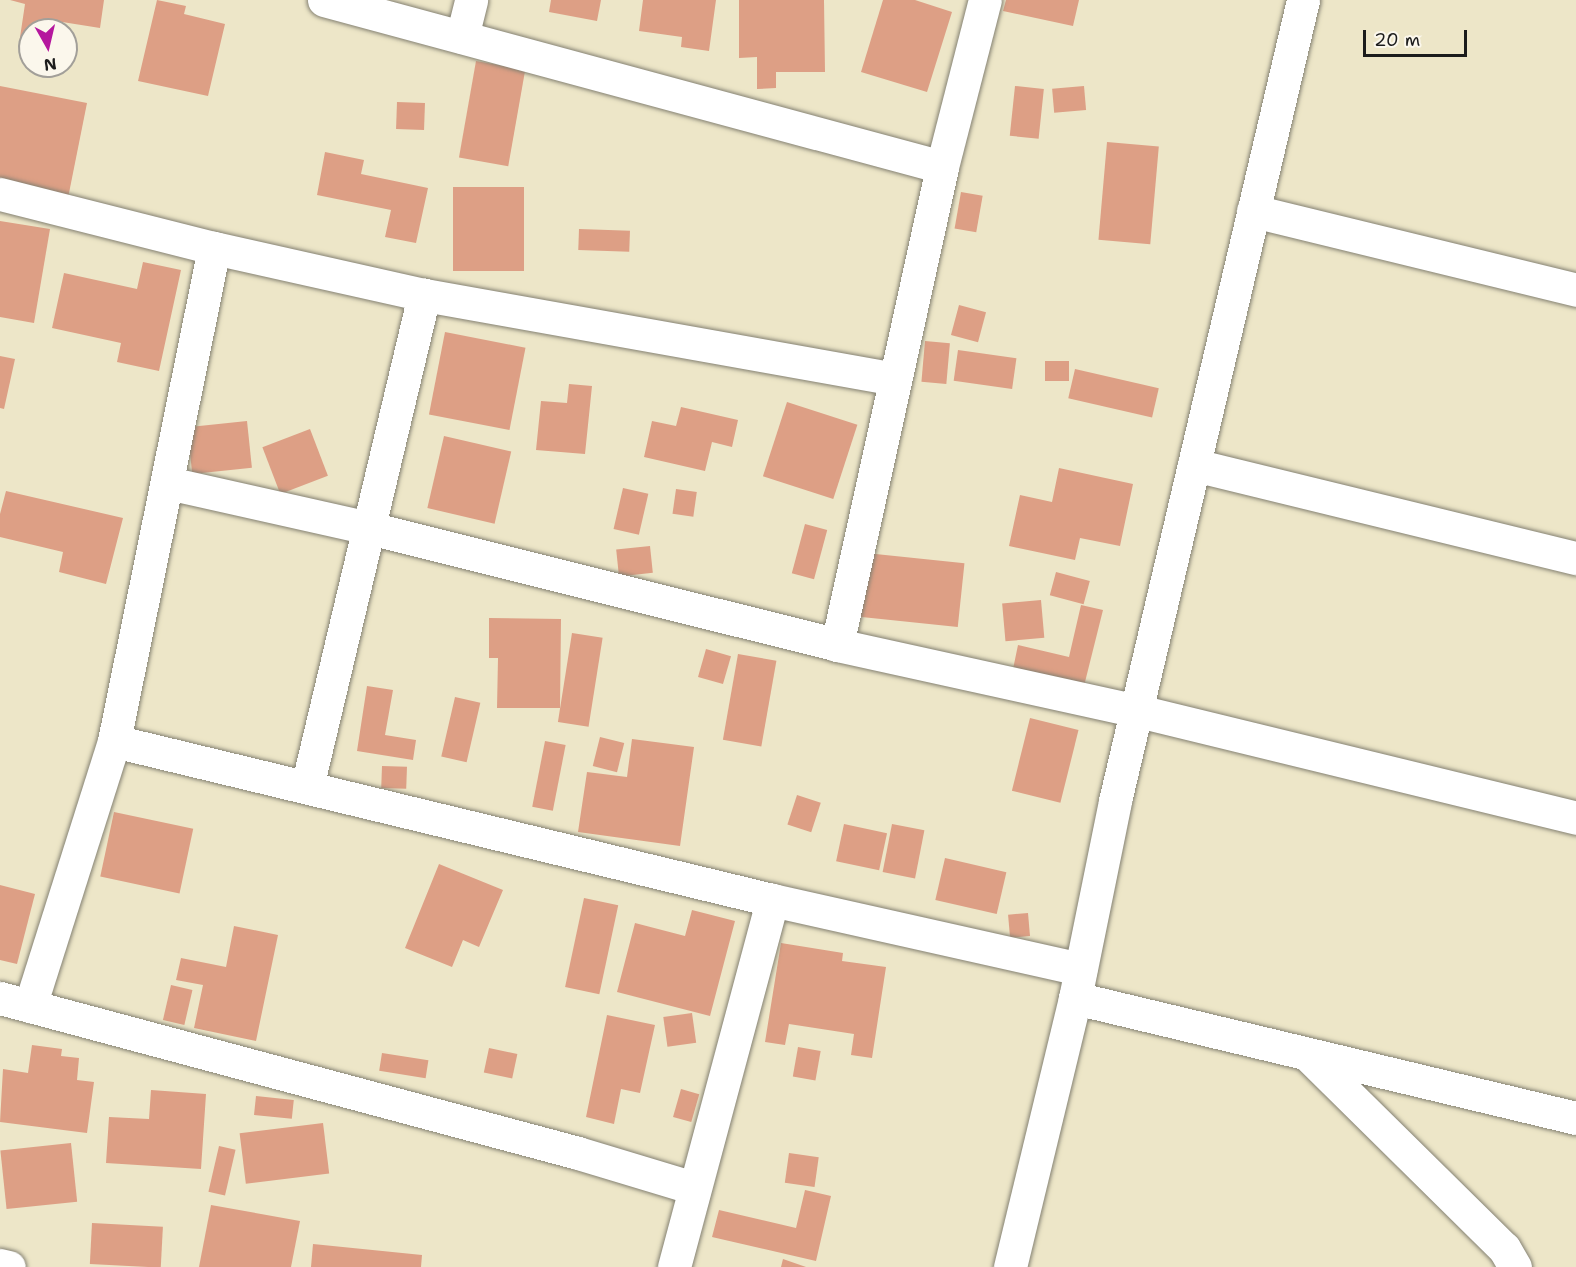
<!DOCTYPE html>
<html>
<head>
<meta charset="utf-8">
<style>
  body { margin:0 }
  #map { position:relative; width:1576px; height:1267px; overflow:hidden; background:#ede6c8; font-family:"Shantell Sans",sans-serif }
  div>[style] { position:absolute }
  [style*='--x'] { left:calc(var(--x)*1px); top:calc(var(--y)*1px); width:calc(var(--w)*1px); rotate:calc(var(--a)*1deg) }
  .building>* { inset:0; background:#dd9f85; transform-origin:0 0 }
  .roads { filter:drop-shadow(0 0 2px #848172) drop-shadow(0 0 2px #848172) }
  .minor>* { height:33px; margin:-16.5px; padding:0 16.5px; transform-origin:16.5px; border-radius:16.5px; background:#fff }
  span { translate:-50% -50%; white-space:nowrap; text-align:center; line-height:1.15; -webkit-text-stroke:5px #fbf7ec; paint-order:stroke }
  .north { position:absolute; left:18px; top:18px; width:60px; height:60px; box-sizing:border-box; background:#fbf7ec; border:2px solid #a29f99; border-radius:50%; rotate:172deg; font-size:16px; font-weight:700; line-height:24px; text-align:center; color:#1c1c1c }
  .north::after { content:''; display:block; margin:auto; width:21px; height:27px; background:#b5179e; clip-path:polygon(50% 0,100% 100%,50% 72%,0 100%) }
  .scale { position:absolute; left:1363px; top:30px; width:104px; height:27px; box-sizing:border-box; border:3px solid #1c1c1c; border-top:0; padding-left:8px; font-size:18px; line-height:21px; white-space:nowrap; color:#1c1c1c; -webkit-text-stroke:4px #fbf7ec; paint-order:stroke }
</style>
</head>
<body>
<div id="map">
  <div class="building">
    <div style="clip-path:polygon(10px 0,104px 0,100px 28px,56px 21px,54px 30px,30px 30px,30px 46px,19px 44px,25px 4px)"></div>
    <div style="clip-path:polygon(157px 0,186px 6px,184px 14px,225px 24px,208px 96px,138px 81px)"></div>
    <div style="clip-path:polygon(551px 0,601px 0,597px 21px,549px 12px)"></div>
    <div style="clip-path:polygon(643px 0,716px 0,709px 51px,681px 47px,682px 37px,639px 31px)"></div>
    <div style="clip-path:polygon(739px 0,824px 0,825px 72px,776px 72px,776px 88px,757px 89px,757px 57px,739px 58px)"></div>
    <div style="clip-path:polygon(883px 0,915px 0,952px 12px,927px 92px,861px 72px)"></div>
    <div style="clip-path:polygon(1006px 0,1079px 0,1073px 26px,1003px 11px)"></div>
    <div style="left:476px;top:61px;width:50px;height:98px;rotate:10deg"></div>
    <div style="clip-path:polygon(0 86px,87px 103px,68px 198px,0 185px)"></div>
    <div style="left:1015px;top:86px;width:29px;height:50px;rotate:6deg"></div>
    <div style="left:1084px;top:86px;width:24px;height:32px;rotate:85deg"></div>
    <div style="left:397px;top:102px;width:28px;height:27px;rotate:2deg"></div>
    <div style="left:1107px;top:142px;width:52px;height:98px;rotate:5deg"></div>
    <div style="clip-path:polygon(325px 152px,364px 160px,361px 174px,428px 188px,416px 243px,385px 237px,391px 210px,317px 195px)"></div>
    <div style="left:524px;top:187px;width:84px;height:71px;rotate:90deg"></div>
    <div style="left:961px;top:192px;width:22px;height:37px;rotate:10deg"></div>
    <div style="clip-path:polygon(0 221px,50px 229px,34px 323px,0 317px)"></div>
    <div style="left:579px;top:229px;width:51px;height:21px;rotate:2deg"></div>
    <div style="clip-path:polygon(143px 262px,181px 270px,159px 371px,117px 362px,121px 343px,52px 328px,64px 273px,137px 289px)"></div>
    <div style="left:959px;top:305px;width:28px;height:31px;rotate:15deg"></div>
    <div style="left:445px;top:332px;width:82px;height:84px;rotate:11deg"></div>
    <div style="left:925px;top:341px;width:25px;height:41px;rotate:5deg"></div>
    <div style="left:958px;top:350px;width:59px;height:31px;rotate:8deg"></div>
    <div style="clip-path:polygon(0 356px,15px 359px,4px 409px,0 408px)"></div>
    <div style="left:1045px;top:361px;width:24px;height:20px"></div>
    <div style="left:1075px;top:369px;width:86px;height:30px;rotate:13deg"></div>
    <div style="clip-path:polygon(569px 384px,592px 386px,585px 454px,536px 450px,541px 401px,567px 403px)"></div>
    <div style="left:787px;top:402px;width:74px;height:78px;rotate:18deg"></div>
    <div style="clip-path:polygon(681px 407px,738px 420px,732px 447px,712px 442px,705px 471px,644px 457px,652px 421px,676px 426px)"></div>
    <div style="left:247px;top:421px;width:47px;height:60px;rotate:84deg"></div>
    <div style="left:310px;top:429px;width:50px;height:51px;rotate:69deg"></div>
    <div style="left:444px;top:436px;width:69px;height:74px;rotate:13deg"></div>
    <div style="clip-path:polygon(1059px 468px,1133px 484px,1120px 546px,1080px 538px,1075px 560px,1009px 546px,1020px 495px,1052px 502px)"></div>
    <div style="left:623px;top:488px;width:26px;height:42px;rotate:13deg"></div>
    <div style="left:676px;top:489px;width:21px;height:25px;rotate:8deg"></div>
    <div style="clip-path:polygon(6px 491px,123px 518px,106px 584px,59px 572px,63px 552px,0 537px,0 514px)"></div>
    <div style="left:805px;top:524px;width:23px;height:51px;rotate:15deg"></div>
    <div style="left:650px;top:546px;width:27px;height:34px;rotate:84deg"></div>
    <div style="left:866px;top:553px;width:99px;height:64px;rotate:6deg"></div>
    <div style="left:1056px;top:572px;width:35px;height:24px;rotate:15deg"></div>
    <div style="left:1041px;top:600px;width:38px;height:39px;rotate:85deg"></div>
    <div style="clip-path:polygon(1081px 605px,1103px 610px,1084px 686px,1013px 669px,1018px 645px,1069px 657px)"></div>
    <div style="clip-path:polygon(489px 618px,561px 619px,560px 708px,497px 708px,498px 658px,489px 658px)"></div>
    <div style="left:572px;top:633px;width:31px;height:90px;rotate:9deg"></div>
    <div style="left:706px;top:649px;width:26px;height:29px;rotate:16deg"></div>
    <div style="left:738px;top:654px;width:39px;height:87px;rotate:10deg"></div>
    <div style="clip-path:polygon(367px 686px,393px 690px,385px 735px,416px 740px,413px 760px,357px 751px)"></div>
    <div style="left:455px;top:697px;width:26px;height:61px;rotate:13deg"></div>
    <div style="left:1030px;top:718px;width:50px;height:75px;rotate:14deg"></div>
    <div style="left:600px;top:737px;width:25px;height:30px;rotate:14deg"></div>
    <div style="clip-path:polygon(632px 739px,694px 747px,680px 846px,578px 832px,587px 772px,627px 777px)"></div>
    <div style="left:545px;top:741px;width:21px;height:67px;rotate:11deg"></div>
    <div style="left:382px;top:766px;width:25px;height:22px;rotate:2deg"></div>
    <div style="left:797px;top:795px;width:25px;height:31px;rotate:18deg"></div>
    <div style="left:114px;top:812px;width:81px;height:66px;rotate:12deg"></div>
    <div style="left:844px;top:824px;width:44px;height:38px;rotate:12deg"></div>
    <div style="left:892px;top:824px;width:33px;height:49px;rotate:11deg"></div>
    <div style="left:945px;top:858px;width:63px;height:43px;rotate:13deg"></div>
    <div style="clip-path:polygon(439px 864px,503px 890px,479px 947px,463px 940px,452px 967px,405px 948px)"></div>
    <div style="clip-path:polygon(0 885px,35px 894px,17px 964px,0 960px)"></div>
    <div style="left:584px;top:898px;width:35px;height:91px;rotate:12deg"></div>
    <div style="clip-path:polygon(692px 910px,735px 921px,710px 1016px,617px 992px,635px 923px,685px 936px)"></div>
    <div style="left:1028px;top:913px;width:23px;height:20px;rotate:85deg"></div>
    <div style="clip-path:polygon(234px 926px,278px 935px,256px 1041px,194px 1028px,203px 985px,176px 980px,181px 958px,226px 967px)"></div>
    <div style="clip-path:polygon(781px 943px,843px 953px,842px 961px,886px 967px,872px 1058px,851px 1055px,854px 1034px,789px 1024px,785px 1045px,765px 1042px)"></div>
    <div style="left:171px;top:985px;width:22px;height:36px;rotate:13deg"></div>
    <div style="left:692px;top:1013px;width:30px;height:29px;rotate:82deg"></div>
    <div style="clip-path:polygon(607px 1015px,655px 1025px,640px 1093px,621px 1089px,614px 1124px,586px 1117px)"></div>
    <div style="clip-path:polygon(32px 1045px,62px 1049px,61px 1056px,79px 1058px,77px 1080px,94px 1082px,87px 1133px,0 1122px,3px 1069px,28px 1073px)"></div>
    <div style="left:798px;top:1047px;width:23px;height:30px;rotate:10deg"></div>
    <div style="left:489px;top:1048px;width:29px;height:25px;rotate:12deg"></div>
    <div style="left:382px;top:1053px;width:47px;height:18px;rotate:9deg"></div>
    <div style="left:681px;top:1089px;width:19px;height:29px;rotate:16deg"></div>
    <div style="clip-path:polygon(151px 1090px,206px 1094px,201px 1169px,106px 1163px,109px 1117px,149px 1119px)"></div>
    <div style="left:256px;top:1096px;width:38px;height:19px;rotate:6deg"></div>
    <div style="left:323px;top:1123px;width:51px;height:84px;rotate:83deg"></div>
    <div style="left:71px;top:1143px;width:59px;height:71px;rotate:84deg"></div>
    <div style="left:219px;top:1146px;width:17px;height:47px;rotate:13deg"></div>
    <div style="left:789px;top:1153px;width:30px;height:30px;rotate:8deg"></div>
    <div style="clip-path:polygon(805px 1190px,831px 1196px,816px 1261px,712px 1237px,719px 1210px,796px 1228px)"></div>
    <div style="clip-path:polygon(211px 1205px,300px 1221px,291px 1267px,199px 1267px)"></div>
    <div style="left:92px;top:1223px;width:71px;height:41px;rotate:3deg"></div>
    <div style="clip-path:polygon(313px 1244px,422px 1255px,421px 1267px,311px 1267px)"></div>
    <div style="clip-path:polygon(783px 1259px,806px 1267px,781px 1267px)"></div>
  </div>
  <div class="roads">
    <div class="minor">
      <div style="--x:324;--y:0;--w:640;--a:15.12"></div>
      <div style="--x:462;--y:37;--w:38;--a:-76"></div>
      <div style="--x:0;--y:194;--w:221;--a:14.2"></div>
      <div style="--x:214;--y:248;--w:215;--a:12.6"></div>
      <div style="--x:424;--y:295;--w:478;--a:10.1"></div>
      <div style="--x:1253;--y:211;--w:333;--a:13.7"></div>
      <div style="--x:1194;--y:465;--w:393;--a:13.7"></div>
      <div style="--x:168;--y:483;--w:206;--a:12.6"></div>
      <div style="--x:369;--y:528;--w:482;--a:14"></div>
      <div style="--x:837;--y:645;--w:308;--a:12.4"></div>
      <div style="--x:1138;--y:711;--w:451;--a:13.7"></div>
      <div style="--x:837;--y:645;--w:489;--a:-77.6"></div>
      <div style="--x:942;--y:167;--w:172;--a:-75.6"></div>
      <div style="--x:114;--y:741;--w:677;--a:13.58"></div>
      <div style="--x:772;--y:900;--w:316;--a:12.6"></div>
      <div style="--x:307;--y:787;--w:506;--a:-76.62"></div>
      <div style="--x:0;--y:998;--w:598;--a:15.01"></div>
      <div style="--x:578;--y:1153;--w:121;--a:16.8"></div>
      <div style="--x:1075;--y:998;--w:515;--a:13.47"></div>
      <div style="--x:30;--y:1006;--w:278;--a:-72.4"></div>
      <div style="--x:114;--y:741;--w:503;--a:-78.53"></div>
      <div style="--x:1309;--y:1056;--w:274;--a:44.6"></div>
      <div style="--x:1504;--y:1248;--w:22;--a:60"></div>
      <div style="--x:0;--y:1265;--w:9;--a:13"></div>
      <div style="--x:674;--y:1267;--w:380;--a:-75"></div>
      <div style="--x:1010;--y:1267;--w:277;--a:-76.4"></div>
      <div style="--x:1075;--y:998;--w:201;--a:-78.5"></div>
      <div style="--x:1115;--y:801;--w:823;--a:-76.79"></div>
    </div>
  </div>
  <div class="north">N</div>
  <div class="scale">20 m</div>
</div>
</body>
</html>
